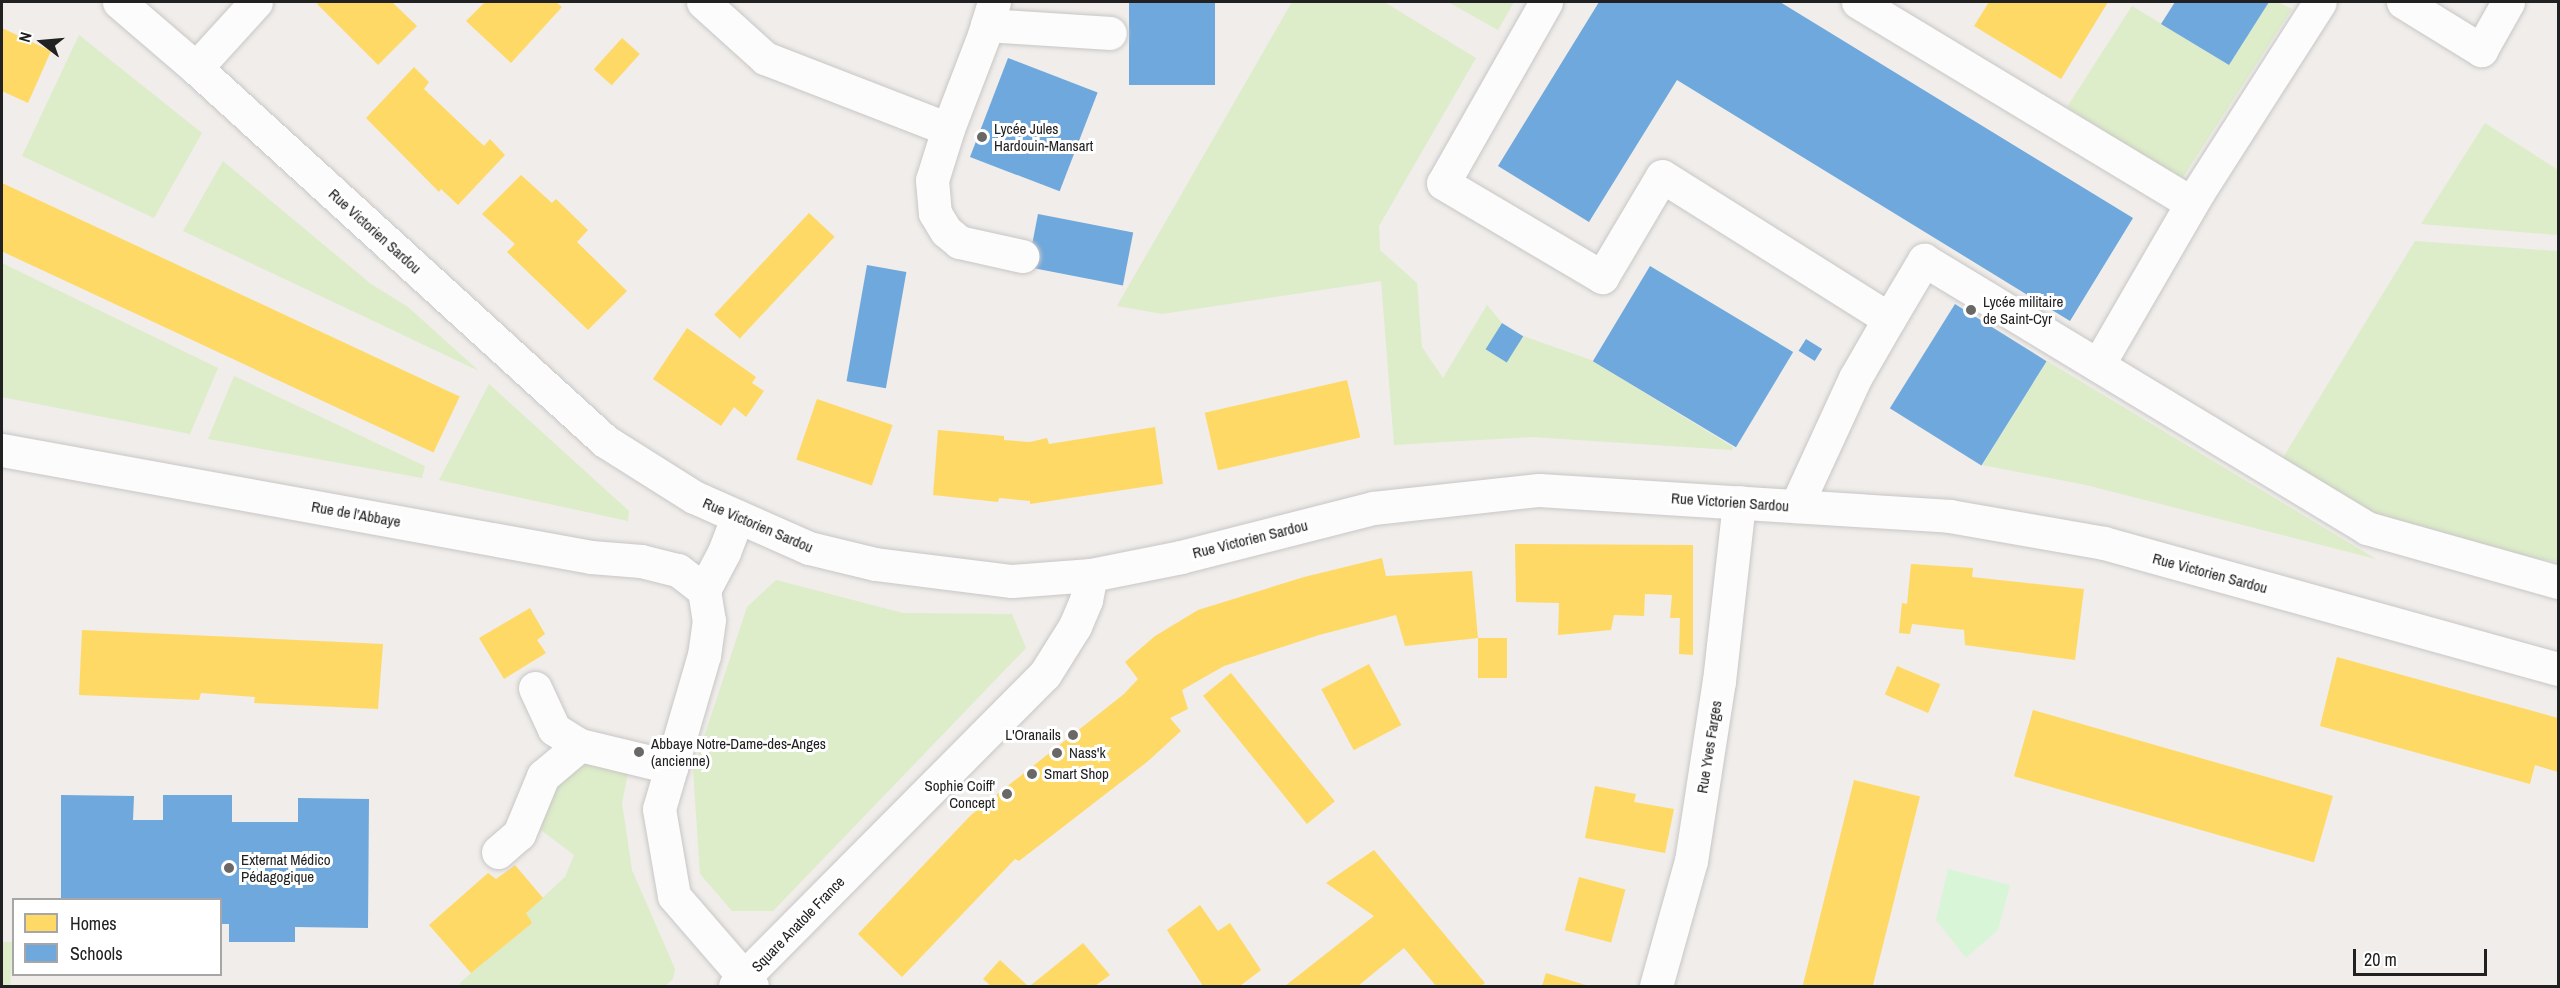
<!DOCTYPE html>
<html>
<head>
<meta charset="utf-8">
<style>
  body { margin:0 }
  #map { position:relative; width:2560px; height:988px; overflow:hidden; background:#f0edea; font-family:"Archivo Narrow",sans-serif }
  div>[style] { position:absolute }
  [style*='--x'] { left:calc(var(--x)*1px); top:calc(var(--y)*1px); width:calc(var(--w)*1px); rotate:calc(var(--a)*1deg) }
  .grass>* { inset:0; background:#ddecc9 }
  .park>* { inset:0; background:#d9f5d8 }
  .homes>* { inset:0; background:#ffd966; transform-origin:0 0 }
  .schools>* { inset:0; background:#6fa8dc; transform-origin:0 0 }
  .roads { filter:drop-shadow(0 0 2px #c8c7c6) drop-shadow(0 0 2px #c8c7c6) }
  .minor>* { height:33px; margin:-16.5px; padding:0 16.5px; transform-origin:16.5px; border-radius:16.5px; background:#fdfcfc }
  .dots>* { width:16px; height:16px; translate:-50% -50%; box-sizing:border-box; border:3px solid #fff; border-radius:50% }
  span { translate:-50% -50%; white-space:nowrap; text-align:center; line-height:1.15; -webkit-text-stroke:6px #fff; paint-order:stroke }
  .poi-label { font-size:15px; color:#212121 }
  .left { translate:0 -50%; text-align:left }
  .right { translate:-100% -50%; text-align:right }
  .street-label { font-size:15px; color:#212121 }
  .frame { position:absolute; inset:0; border:3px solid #212121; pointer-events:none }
  .legend { position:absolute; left:12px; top:898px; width:210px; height:78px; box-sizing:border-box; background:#fff; border:2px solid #a6a6a6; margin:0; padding:8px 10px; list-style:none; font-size:18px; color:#212121 }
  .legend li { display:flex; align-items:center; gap:12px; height:30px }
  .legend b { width:30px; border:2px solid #a6a6a6 }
  .north { position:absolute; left:12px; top:12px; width:60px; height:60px; -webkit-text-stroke:4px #fff; paint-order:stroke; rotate:286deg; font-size:16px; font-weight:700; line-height:24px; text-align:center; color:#212121 }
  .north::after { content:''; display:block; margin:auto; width:21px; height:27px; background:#212121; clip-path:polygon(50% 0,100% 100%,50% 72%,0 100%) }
  .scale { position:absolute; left:2353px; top:949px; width:134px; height:27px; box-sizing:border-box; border:3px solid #212121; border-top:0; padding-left:8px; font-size:18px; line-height:21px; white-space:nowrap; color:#212121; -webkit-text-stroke:4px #fff; paint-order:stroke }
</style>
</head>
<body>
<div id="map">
  <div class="grass">
    <div style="clip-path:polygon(1292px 2px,1384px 2px,1476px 58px,1379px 226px,1380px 250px,1417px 283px,1422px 347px,1443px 378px,1487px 305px,1502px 323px,1486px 349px,1505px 361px,1523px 336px,1591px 360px,1733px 447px,1732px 450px,1531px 437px,1394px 445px,1381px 281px,1162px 314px,1117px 306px)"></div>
    <div style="clip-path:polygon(1448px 2px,1514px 2px,1498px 30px)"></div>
    <div style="clip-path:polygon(2269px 2px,2278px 2px,2292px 9px,2181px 180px,2067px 107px,2132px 6px,2229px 65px)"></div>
    <div style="clip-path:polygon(79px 35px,202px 133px,154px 218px,22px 156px)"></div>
    <div style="clip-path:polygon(2485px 123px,2558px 170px,2558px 235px,2421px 224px)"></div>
    <div style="clip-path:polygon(223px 161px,371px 284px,408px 307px,479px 371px,183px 231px)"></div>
    <div style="clip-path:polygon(2415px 241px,2558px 251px,2558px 562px,2424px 538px,2360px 509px,2281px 461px)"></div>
    <div style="clip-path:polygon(2px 263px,218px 368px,190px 434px,2px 397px)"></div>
    <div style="clip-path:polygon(2047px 361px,2376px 559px,2086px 485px,1982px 465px)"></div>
    <div style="clip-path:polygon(234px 376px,425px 466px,422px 478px,208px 439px)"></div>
    <div style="clip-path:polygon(489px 384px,629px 511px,628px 521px,439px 480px)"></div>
    <div style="clip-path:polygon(776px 580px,903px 613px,1012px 614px,1026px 648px,773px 911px,732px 911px,700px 874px,693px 770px,747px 607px)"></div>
    <div style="clip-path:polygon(584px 754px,630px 763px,622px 803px,632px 870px,675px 969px,673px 979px,665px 986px,460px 986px,460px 983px,471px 973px,531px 923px,526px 913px,565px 877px,574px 855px,533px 824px,550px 782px)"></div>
    <div style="clip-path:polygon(2px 942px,13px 942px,10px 986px,2px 986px)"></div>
  </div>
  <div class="park">
    <div style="clip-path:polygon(1948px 869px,2010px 885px,1998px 930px,1966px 958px,1936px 920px)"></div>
  </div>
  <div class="homes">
    <div style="clip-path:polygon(320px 2px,392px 2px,417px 26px,378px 65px,317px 4px)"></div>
    <div style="clip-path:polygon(485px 2px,556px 2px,562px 7px,511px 63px,466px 21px)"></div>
    <div style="clip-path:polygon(1989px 2px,2108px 2px,2061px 79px,1974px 26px)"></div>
    <div style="clip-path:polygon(2px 28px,51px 51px,28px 103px,2px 91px)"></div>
    <div style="left:622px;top:38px;width:24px;height:42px;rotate:42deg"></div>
    <div style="clip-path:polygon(414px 67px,429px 82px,424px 89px,484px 146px,490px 139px,505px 155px,458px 205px,441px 189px,439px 192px,366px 118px)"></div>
    <div style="clip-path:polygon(521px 175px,552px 203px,556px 199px,588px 230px,577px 242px,627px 291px,588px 330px,507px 252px,515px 244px,482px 214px)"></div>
    <div style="left:2px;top:183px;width:505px;height:62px;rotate:25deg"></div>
    <div style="left:809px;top:213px;width:35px;height:139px;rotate:43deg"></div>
    <div style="clip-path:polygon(687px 328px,756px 377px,752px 383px,764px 391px,746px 417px,734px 407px,721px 426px,653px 379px)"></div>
    <div style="left:1347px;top:380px;width:59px;height:146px;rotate:77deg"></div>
    <div style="left:817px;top:399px;width:80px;height:64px;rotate:19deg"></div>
    <div style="clip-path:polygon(1155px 427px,1163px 484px,1030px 504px,1030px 501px,999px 498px,998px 502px,933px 495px,938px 430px,1004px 436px,1004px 440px,1030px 442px,1047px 438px,1049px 444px)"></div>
    <div style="clip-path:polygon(1515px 544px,1693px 545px,1693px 655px,1679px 654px,1680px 618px,1670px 618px,1672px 595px,1645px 594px,1644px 616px,1614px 615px,1611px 630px,1558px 635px,1559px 603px,1516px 602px)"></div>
    <div style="clip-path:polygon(1382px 558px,1386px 576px,1472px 571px,1478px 638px,1405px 646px,1396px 615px,1319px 635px,1224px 666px,1182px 690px,1188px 709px,1170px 718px,1181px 731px,1147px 762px,1019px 861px,1015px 859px,902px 977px,858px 934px,971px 815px,1124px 694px,1138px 679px,1125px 662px,1155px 636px,1198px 610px,1304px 577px)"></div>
    <div style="clip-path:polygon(1911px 564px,1973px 568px,1972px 577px,2084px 589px,2075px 660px,1965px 645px,1964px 630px,1912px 624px,1910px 634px,1899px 633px,1902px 603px,1907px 604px)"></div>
    <div style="clip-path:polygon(530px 608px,545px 634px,537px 640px,546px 653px,504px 679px,479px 638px)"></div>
    <div style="clip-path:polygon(82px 630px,383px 644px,378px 709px,254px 703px,255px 697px,201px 693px,199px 700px,79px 695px)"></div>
    <div style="left:1478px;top:638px;width:29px;height:40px"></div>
    <div style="clip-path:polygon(2337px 657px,2558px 718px,2558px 772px,2535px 765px,2530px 784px,2320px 726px)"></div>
    <div style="left:1369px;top:664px;width:69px;height:54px;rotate:62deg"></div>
    <div style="left:1897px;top:666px;width:47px;height:31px;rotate:23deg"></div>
    <div style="left:1231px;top:673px;width:165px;height:36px;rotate:51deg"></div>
    <div style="left:2033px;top:710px;width:312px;height:69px;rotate:16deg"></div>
    <div style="left:1854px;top:780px;width:68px;height:214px;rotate:14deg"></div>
    <div style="clip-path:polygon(1595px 786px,1636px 794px,1634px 802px,1674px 809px,1665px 853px,1585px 838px)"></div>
    <div style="clip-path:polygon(1374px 850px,1485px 983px,1481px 986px,1436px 986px,1404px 948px,1358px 986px,1285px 986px,1374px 916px,1326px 883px)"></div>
    <div style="clip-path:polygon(515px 865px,543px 898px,526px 913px,532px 923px,471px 973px,429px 925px,488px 873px,496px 879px)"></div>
    <div style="left:1579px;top:877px;width:48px;height:55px;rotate:15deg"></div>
    <div style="clip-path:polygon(1200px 905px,1218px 931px,1230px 923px,1261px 970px,1240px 986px,1203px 986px,1167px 930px)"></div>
    <div style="clip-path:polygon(1083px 943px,1110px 975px,1095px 986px,1030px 986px)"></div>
    <div style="clip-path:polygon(1000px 960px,1028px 986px,991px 986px,983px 979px)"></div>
    <div style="clip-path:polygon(1546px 973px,1589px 986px,1542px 986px)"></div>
  </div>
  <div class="schools">
    <div style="left:1129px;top:2px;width:86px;height:83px"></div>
    <div style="clip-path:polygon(1599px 2px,1780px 2px,2133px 218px,2070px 321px,1677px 80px,1589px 222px,1498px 166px)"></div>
    <div style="clip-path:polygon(2175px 2px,2269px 2px,2229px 65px,2161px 24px)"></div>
    <div style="left:1008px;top:58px;width:96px;height:106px;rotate:21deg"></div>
    <div style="left:1038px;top:214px;width:97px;height:54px;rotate:11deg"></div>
    <div style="left:867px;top:265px;width:40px;height:118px;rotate:10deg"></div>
    <div style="left:1650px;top:266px;width:167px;height:111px;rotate:31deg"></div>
    <div style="left:1955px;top:304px;width:108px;height:123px;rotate:32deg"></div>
    <div style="left:1502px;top:323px;width:25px;height:31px;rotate:32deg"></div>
    <div style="left:1806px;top:339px;width:19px;height:14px;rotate:32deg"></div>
    <div style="clip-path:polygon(61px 795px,134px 796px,133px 820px,163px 820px,163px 795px,232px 795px,232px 822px,298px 822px,298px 798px,369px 799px,368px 928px,295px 927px,295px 942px,229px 942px,229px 924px,220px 924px,220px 900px,61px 900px)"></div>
  </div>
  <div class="roads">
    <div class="minor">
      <div style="--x:119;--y:2;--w:101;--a:40.6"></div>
      <div style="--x:196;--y:68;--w:554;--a:42.36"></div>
      <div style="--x:605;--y:441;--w:105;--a:32.2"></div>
      <div style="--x:694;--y:497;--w:126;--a:23.9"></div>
      <div style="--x:809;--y:548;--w:68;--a:13.6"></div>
      <div style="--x:875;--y:564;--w:138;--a:7.1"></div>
      <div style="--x:1012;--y:581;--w:79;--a:-4.3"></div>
      <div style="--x:1091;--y:575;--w:92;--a:-11.3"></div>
      <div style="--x:1181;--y:557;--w:198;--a:-14.3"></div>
      <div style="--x:1373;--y:508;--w:167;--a:-6.2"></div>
      <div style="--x:1539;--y:490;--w:412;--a:3.6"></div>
      <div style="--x:1950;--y:516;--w:156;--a:9.9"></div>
      <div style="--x:2104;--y:543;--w:471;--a:15.5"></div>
      <div style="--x:703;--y:2;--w:84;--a:42.1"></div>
      <div style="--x:765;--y:58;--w:196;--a:21.2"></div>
      <div style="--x:994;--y:2;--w:34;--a:107"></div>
      <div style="--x:984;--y:35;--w:101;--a:111"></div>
      <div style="--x:948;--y:129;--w:53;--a:107.4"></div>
      <div style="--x:932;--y:180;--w:33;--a:85"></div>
      <div style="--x:935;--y:213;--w:21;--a:59"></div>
      <div style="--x:946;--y:231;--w:17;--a:40"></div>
      <div style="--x:959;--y:242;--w:65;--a:12.5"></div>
      <div style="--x:1546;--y:2;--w:208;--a:119.6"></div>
      <div style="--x:1443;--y:183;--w:185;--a:30.6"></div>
      <div style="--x:1602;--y:277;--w:117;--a:-59.3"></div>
      <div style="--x:1662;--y:176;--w:268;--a:32.2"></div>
      <div style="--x:1889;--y:319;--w:68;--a:120"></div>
      <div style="--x:1855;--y:378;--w:141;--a:114.7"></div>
      <div style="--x:1858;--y:2;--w:389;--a:31.1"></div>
      <div style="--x:2403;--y:2;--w:92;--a:31.6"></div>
      <div style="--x:2481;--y:50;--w:55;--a:-60.6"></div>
      <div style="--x:987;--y:25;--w:123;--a:3.7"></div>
      <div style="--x:196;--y:68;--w:89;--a:-47.7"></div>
      <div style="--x:1889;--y:319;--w:69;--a:-59.3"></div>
      <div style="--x:1924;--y:260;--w:518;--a:31.17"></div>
      <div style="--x:2367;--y:528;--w:198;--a:15.8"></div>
      <div style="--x:2098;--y:365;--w:201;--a:-59.9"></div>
      <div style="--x:2199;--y:191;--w:224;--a:-57.4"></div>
      <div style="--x:2;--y:450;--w:599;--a:10.3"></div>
      <div style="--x:591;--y:557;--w:50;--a:4.6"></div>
      <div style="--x:641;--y:561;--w:38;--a:14"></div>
      <div style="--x:678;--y:570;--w:33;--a:38"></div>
      <div style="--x:704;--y:590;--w:30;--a:81"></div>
      <div style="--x:709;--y:620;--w:35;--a:98"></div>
      <div style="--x:704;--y:655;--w:160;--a:106.3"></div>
      <div style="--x:659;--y:809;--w:88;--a:80.2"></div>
      <div style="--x:674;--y:896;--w:119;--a:49.1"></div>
      <div style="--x:704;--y:590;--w:43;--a:-62.2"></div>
      <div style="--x:724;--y:552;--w:36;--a:-69"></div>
      <div style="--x:535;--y:688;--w:45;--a:65.1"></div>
      <div style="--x:554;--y:729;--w:31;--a:32"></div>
      <div style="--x:498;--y:852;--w:28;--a:-41"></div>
      <div style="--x:519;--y:834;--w:63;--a:-67.5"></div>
      <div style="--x:543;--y:776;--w:48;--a:-40"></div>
      <div style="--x:580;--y:745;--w:94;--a:13.6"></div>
      <div style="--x:735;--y:986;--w:440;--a:-45.2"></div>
      <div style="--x:1045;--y:674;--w:57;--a:-58"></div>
      <div style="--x:1075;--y:626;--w:28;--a:-67"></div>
      <div style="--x:1086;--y:600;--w:25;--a:-79"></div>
      <div style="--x:1656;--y:986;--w:130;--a:-74.4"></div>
      <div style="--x:1691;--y:861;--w:182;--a:-81.2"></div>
      <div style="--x:1719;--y:681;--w:180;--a:-83.6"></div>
    </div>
  </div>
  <div class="dots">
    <div style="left:982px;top:137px;background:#696867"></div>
    <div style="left:1971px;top:310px;background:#696867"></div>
    <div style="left:1073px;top:735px;background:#696867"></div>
    <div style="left:639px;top:752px;background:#696867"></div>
    <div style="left:1057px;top:753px;background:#696867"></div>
    <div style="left:1032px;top:774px;background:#696867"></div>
    <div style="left:1007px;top:794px;background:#696867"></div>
    <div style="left:229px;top:868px;background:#696867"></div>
  </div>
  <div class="poi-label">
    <span class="left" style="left:994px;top:137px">Lycée Jules<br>Hardouin-Mansart</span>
    <span class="left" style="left:1983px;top:310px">Lycée militaire<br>de Saint-Cyr</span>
    <span class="right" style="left:1061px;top:735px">L'Oranails</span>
    <span class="left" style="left:651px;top:752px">Abbaye Notre-Dame-des-Anges<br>(ancienne)</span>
    <span class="left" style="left:1069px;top:753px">Nass'k</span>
    <span class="left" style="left:1044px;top:774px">Smart Shop</span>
    <span class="right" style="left:995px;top:794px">Sophie Coiff'<br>Concept</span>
    <span class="left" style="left:241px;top:868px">Externat Médico<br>Pédagogique</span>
  </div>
  <div class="street-label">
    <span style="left:375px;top:231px;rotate:42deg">Rue Victorien Sardou</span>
    <span style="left:1730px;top:502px;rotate:4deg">Rue Victorien Sardou</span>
    <span style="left:356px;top:514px;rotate:10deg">Rue de l’Abbaye</span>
    <span style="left:758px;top:525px;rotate:23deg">Rue Victorien Sardou</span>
    <span style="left:1250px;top:539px;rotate:-14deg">Rue Victorien Sardou</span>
    <span style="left:2210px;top:573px;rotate:15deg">Rue Victorien Sardou</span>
    <span style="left:1709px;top:747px;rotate:-81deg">Rue Yves Farges</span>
    <span style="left:798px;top:924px;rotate:-46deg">Square Anatole France</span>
  </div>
  <div class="frame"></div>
  <ul class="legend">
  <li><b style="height:16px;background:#ffd966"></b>Homes</li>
  <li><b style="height:16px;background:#6fa8dc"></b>Schools</li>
  </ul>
  <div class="north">N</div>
  <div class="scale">20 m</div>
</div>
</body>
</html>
